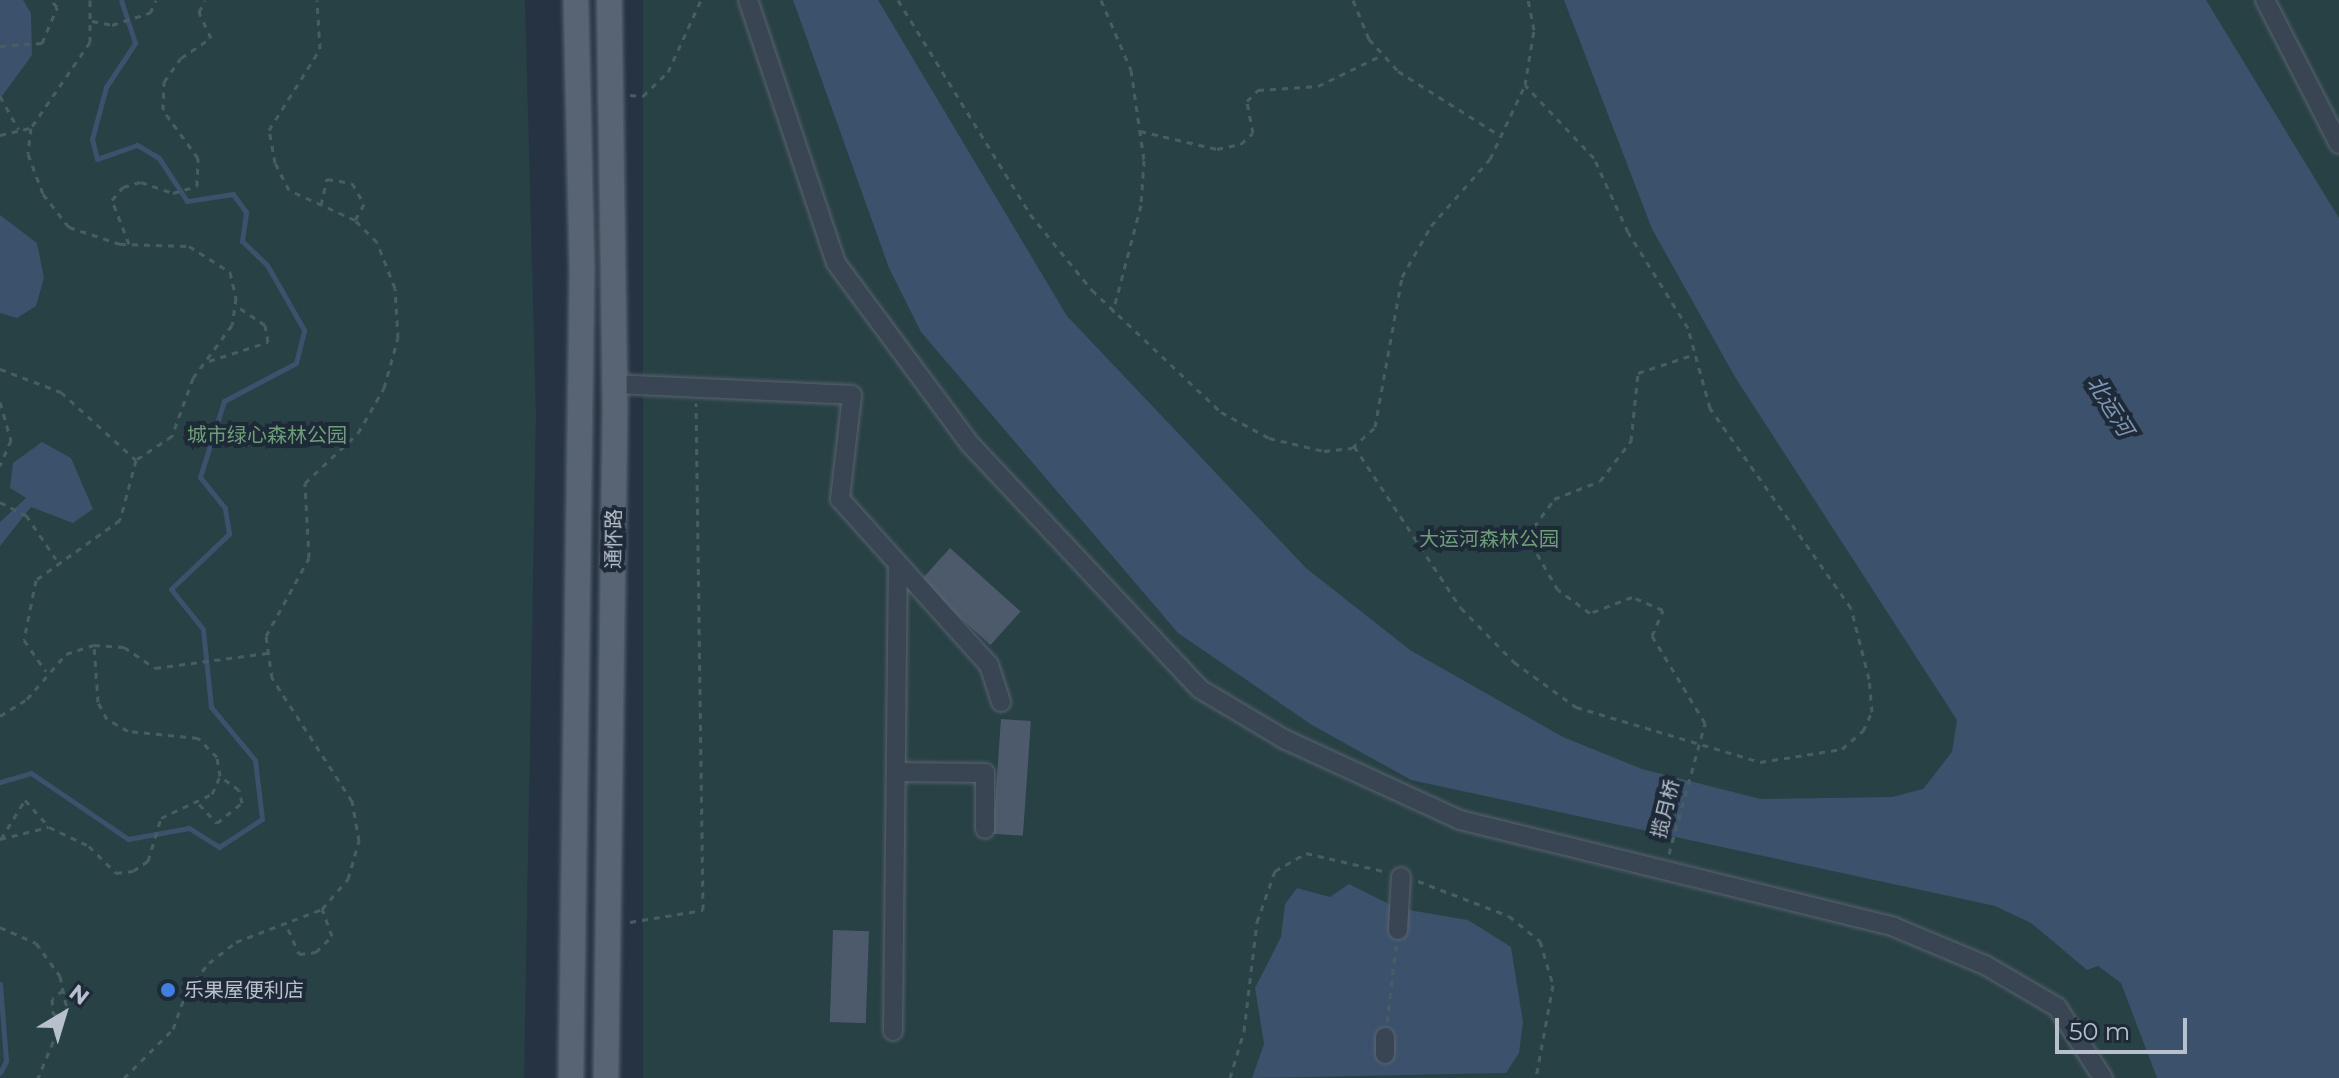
<!DOCTYPE html>
<html>
<head>
<meta charset="utf-8">
<style>
  body { margin:0 }
  #map { position:relative; width:2339px; height:1078px; overflow:hidden; background:#263343; font-family:Montserrat,"Noto Sans SC",sans-serif }
  div>[style] { position:absolute }
  [style*='--x'] { left:calc(var(--x)*1px); top:calc(var(--y)*1px); width:calc(var(--w)*1px); rotate:calc(var(--a)*1deg) }
  .green>* { inset:0; background:#284144; transform-origin:0 0 }
  .water>* { inset:0; background:#3b516c }
  .stream>* { height:5px; margin:-2.5px; padding:0 2.5px; transform-origin:2.5px; border-radius:2.5px; background:#3b516c }
  .building>* { inset:0; background:#4c5a6c; transform-origin:0 0 }
  .path>* { height:3px; margin-top:-1.5px; transform-origin:0; background:repeating-linear-gradient(90deg,#465e61 0 6px,transparent 0 12px) }
  .roads { filter:drop-shadow(0 0 2px #596370) drop-shadow(0 0 2px #596370) }
  .minor>* { height:18px; margin:-9px; padding:0 9px; transform-origin:9px; border-radius:9px; background:#3a4553 }
  .major>* { height:24px; margin:-12px; padding:0 12px; transform-origin:12px; border-radius:12px; background:#586473 }
  .dots>* { width:22px; height:22px; translate:-50% -50%; box-sizing:border-box; border:4px solid #1f2a38; border-radius:50% }
  span { translate:-50% -50%; white-space:nowrap; text-align:center; line-height:1.15; -webkit-text-stroke:8px #1f2a38; paint-order:stroke }
  .park-label { font-size:20px; color:#6e9e78 }
  .street-label { font-size:20px; color:#b8c0cd }
  .poi-label { font-size:20px; color:#b8c0cd }
  .left { translate:0 -50%; text-align:left }
  .water-label { font-size:22px; color:#7e97b4; font-style:italic }
  .north { position:absolute; left:24px; top:974px; width:80px; height:80px; -webkit-text-stroke:6px #1f2a38; paint-order:stroke; rotate:38deg; font-size:22px; font-weight:700; line-height:32px; text-align:center; color:#b8c0cd }
  .north::after { content:''; display:block; margin:auto; width:28px; height:36px; background:#b8c0cd; clip-path:polygon(50% 0,100% 100%,50% 72%,0 100%) }
  .scale { position:absolute; left:2055px; top:1018px; width:132px; height:36px; box-sizing:border-box; border:4px solid #b8c0cd; border-top:0; padding-left:10px; font-size:24px; line-height:28px; white-space:nowrap; color:#b8c0cd; -webkit-text-stroke:6px #1f2a38; paint-order:stroke }
</style>
</head>
<body>
<div id="map">
  <div class="green">
    <div style="clip-path:polygon(0 0,525px 0,536px 415px,524px 1078px,0 1078px)"></div>
    <div style="left:643px;top:0;width:1696px;height:1078px"></div>
  </div>
  <div class="water">
    <div style="clip-path:polygon(0 0,23px 0,31px 13px,32px 55px,0 99px)"></div>
    <div style="clip-path:polygon(793px 0,878px 0,1067px 316px,1306px 568px,1410px 650px,1563px 737px,1642px 769px,1761px 799px,1892px 797px,1923px 789px,1952px 752px,1957px 720px,1735px 377px,1652px 229px,1564px 0,2206px 0,2339px 218px,2339px 1078px,2157px 1078px,2121px 983px,2098px 966px,2087px 970px,2031px 923px,1995px 906px,1411px 780px,1312px 725px,1178px 633px,921px 332px,889px 268px)"></div>
    <div style="clip-path:polygon(0 215px,37px 243px,44px 278px,36px 306px,17px 318px,0 313px)"></div>
    <div style="clip-path:polygon(42px 442px,71px 458px,93px 509px,73px 523px,31px 507px,0 546px,0 522px,26px 498px,10px 488px,13px 463px)"></div>
    <div style="clip-path:polygon(1349px 884px,1397px 908px,1468px 920px,1511px 947px,1523px 1022px,1519px 1053px,1506px 1073px,1252px 1078px,1264px 1044px,1255px 988px,1281px 937px,1285px 904px,1297px 888px,1330px 897px)"></div>
  </div>
  <div class="stream">
    <div style="--x:0;--y:782;--w:32;--a:-16"></div>
    <div style="--x:31;--y:773;--w:117;--a:34.2"></div>
    <div style="--x:128;--y:839;--w:62;--a:-10.2"></div>
    <div style="--x:189;--y:828;--w:36;--a:32"></div>
    <div style="--x:219;--y:847;--w:51;--a:-33.1"></div>
    <div style="--x:262;--y:819;--w:59;--a:-96.8"></div>
    <div style="--x:255;--y:760;--w:69;--a:-129.7"></div>
    <div style="--x:211;--y:707;--w:78;--a:-95.9"></div>
    <div style="--x:203;--y:629;--w:51;--a:-128.7"></div>
    <div style="--x:171;--y:589;--w:80;--a:-43.5"></div>
    <div style="--x:229;--y:534;--w:26;--a:-99"></div>
    <div style="--x:225;--y:508;--w:40;--a:-129"></div>
    <div style="--x:200;--y:477;--w:80;--a:-72.5"></div>
    <div style="--x:224;--y:401;--w:81;--a:-27.8"></div>
    <div style="--x:296;--y:363;--w:34;--a:-76"></div>
    <div style="--x:304;--y:330;--w:75;--a:-119.6"></div>
    <div style="--x:267;--y:265;--w:35;--a:-136"></div>
    <div style="--x:242;--y:241;--w:29;--a:-82"></div>
    <div style="--x:246;--y:212;--w:22;--a:-126"></div>
    <div style="--x:233;--y:194;--w:47;--a:171.3"></div>
    <div style="--x:187;--y:201;--w:51;--a:-123.1"></div>
    <div style="--x:159;--y:158;--w:26;--a:-149"></div>
    <div style="--x:137;--y:145;--w:42;--a:160.7"></div>
    <div style="--x:97;--y:159;--w:21;--a:-104"></div>
    <div style="--x:92;--y:139;--w:54;--a:-74.9"></div>
    <div style="--x:106;--y:87;--w:53;--a:-56.6"></div>
    <div style="--x:135;--y:43;--w:45;--a:-108"></div>
    <div style="--x:0;--y:984;--w:77;--a:85.5"></div>
    <div style="--x:6;--y:1061;--w:13;--a:117"></div>
  </div>
  <div class="building">
    <div style="left:950px;top:548px;width:95px;height:45px;rotate:42deg"></div>
    <div style="left:1001px;top:719px;width:30px;height:115px;rotate:4deg"></div>
    <div style="left:833px;top:930px;width:36px;height:92px;rotate:2deg"></div>
  </div>
  <div class="path">
    <div style="--x:90;--y:0;--w:42;--a:90"></div>
    <div style="--x:90;--y:42;--w:104;--a:124.5"></div>
    <div style="--x:31;--y:128;--w:26;--a:97"></div>
    <div style="--x:28;--y:154;--w:43;--a:69.4"></div>
    <div style="--x:43;--y:194;--w:42;--a:51.8"></div>
    <div style="--x:69;--y:227;--w:54;--a:18.4"></div>
    <div style="--x:120;--y:244;--w:69;--a:1.7"></div>
    <div style="--x:189;--y:246;--w:49;--a:32.4"></div>
    <div style="--x:230;--y:272;--w:27;--a:77"></div>
    <div style="--x:236;--y:298;--w:27;--a:98"></div>
    <div style="--x:232;--y:325;--w:66;--a:126.3"></div>
    <div style="--x:193;--y:378;--w:62;--a:109.9"></div>
    <div style="--x:172;--y:436;--w:43;--a:146.3"></div>
    <div style="--x:898;--y:0;--w:251;--a:58.3"></div>
    <div style="--x:1030;--y:214;--w:98;--a:50.8"></div>
    <div style="--x:1092;--y:290;--w:178;--a:43.4"></div>
    <div style="--x:1221;--y:412;--w:55;--a:28.4"></div>
    <div style="--x:1269;--y:438;--w:57;--a:13.3"></div>
    <div style="--x:1324;--y:451;--w:28;--a:-6"></div>
    <div style="--x:1352;--y:448;--w:31;--a:-42"></div>
    <div style="--x:1375;--y:427;--w:152;--a:-79.8"></div>
    <div style="--x:1402;--y:277;--w:59;--a:-60.4"></div>
    <div style="--x:1431;--y:226;--w:89;--a:-48.6"></div>
    <div style="--x:1490;--y:159;--w:82;--a:-64.7"></div>
    <div style="--x:1525;--y:85;--w:56;--a:-80.7"></div>
    <div style="--x:1534;--y:30;--w:31;--a:-101"></div>
    <div style="--x:1101;--y:0;--w:76;--a:66.8"></div>
    <div style="--x:1131;--y:70;--w:91;--a:81.8"></div>
    <div style="--x:1144;--y:160;--w:45;--a:93.8"></div>
    <div style="--x:1141;--y:205;--w:111;--a:104.7"></div>
    <div style="--x:1353;--y:0;--w:42;--a:67.7"></div>
    <div style="--x:1369;--y:39;--w:43;--a:47.8"></div>
    <div style="--x:1398;--y:71;--w:122;--a:32.3"></div>
    <div style="--x:92;--y:21;--w:20;--a:11"></div>
    <div style="--x:112;--y:25;--w:40;--a:-18"></div>
    <div style="--x:150;--y:13;--w:14;--a:-65"></div>
    <div style="--x:0;--y:46;--w:42;--a:-4.1"></div>
    <div style="--x:42;--y:43;--w:39;--a:-67"></div>
    <div style="--x:57;--y:7;--w:9;--a:-131"></div>
    <div style="--x:630;--y:95;--w:13;--a:4"></div>
    <div style="--x:643;--y:96;--w:35;--a:-44"></div>
    <div style="--x:668;--y:72;--w:79;--a:-65.4"></div>
    <div style="--x:0;--y:96;--w:38;--a:61"></div>
    <div style="--x:1140;--y:131;--w:79;--a:13.2"></div>
    <div style="--x:1217;--y:149;--w:25;--a:-12"></div>
    <div style="--x:1241;--y:144;--w:16;--a:-43"></div>
    <div style="--x:1253;--y:133;--w:33;--a:-101"></div>
    <div style="--x:1247;--y:101;--w:16;--a:-45"></div>
    <div style="--x:1258;--y:90;--w:60;--a:-3.8"></div>
    <div style="--x:1318;--y:86;--w:71;--a:-25.8"></div>
    <div style="--x:0;--y:135;--w:32;--a:-13"></div>
    <div style="--x:321;--y:205;--w:27;--a:-77"></div>
    <div style="--x:327;--y:179;--w:25;--a:9"></div>
    <div style="--x:352;--y:183;--w:24;--a:60"></div>
    <div style="--x:364;--y:204;--w:18;--a:119"></div>
    <div style="--x:129;--y:244;--w:47;--a:-111.1"></div>
    <div style="--x:112;--y:200;--w:17;--a:-50"></div>
    <div style="--x:123;--y:187;--w:19;--a:-16"></div>
    <div style="--x:141;--y:182;--w:34;--a:19"></div>
    <div style="--x:173;--y:193;--w:25;--a:-16"></div>
    <div style="--x:197;--y:186;--w:28;--a:-88"></div>
    <div style="--x:198;--y:158;--w:59;--a:-126.1"></div>
    <div style="--x:163;--y:110;--w:28;--a:-88"></div>
    <div style="--x:164;--y:82;--w:29;--a:-55"></div>
    <div style="--x:181;--y:58;--w:36;--a:-34"></div>
    <div style="--x:211;--y:38;--w:29;--a:-115"></div>
    <div style="--x:199;--y:12;--w:13;--a:-63"></div>
    <div style="--x:209;--y:361;--w:62;--a:-17.9"></div>
    <div style="--x:268;--y:342;--w:17;--a:-100"></div>
    <div style="--x:265;--y:325;--w:36;--a:-146"></div>
    <div style="--x:0;--y:369;--w:65;--a:20.7"></div>
    <div style="--x:61;--y:392;--w:101;--a:42.2"></div>
    <div style="--x:136;--y:460;--w:62;--a:104.9"></div>
    <div style="--x:120;--y:520;--w:103;--a:144.5"></div>
    <div style="--x:36;--y:580;--w:61;--a:101.3"></div>
    <div style="--x:24;--y:640;--w:38;--a:55"></div>
    <div style="--x:0;--y:402;--w:40;--a:74"></div>
    <div style="--x:11;--y:440;--w:28;--a:113"></div>
    <div style="--x:1354;--y:446;--w:194;--a:56.6"></div>
    <div style="--x:1461;--y:608;--w:76;--a:45.5"></div>
    <div style="--x:1514;--y:662;--w:77;--a:36"></div>
    <div style="--x:1576;--y:707;--w:192;--a:16.6"></div>
    <div style="--x:1760;--y:762;--w:83;--a:-9"></div>
    <div style="--x:1842;--y:749;--w:28;--a:-41"></div>
    <div style="--x:1863;--y:731;--w:21;--a:-65"></div>
    <div style="--x:1872;--y:712;--w:33;--a:-95"></div>
    <div style="--x:1869;--y:679;--w:73;--a:-104.2"></div>
    <div style="--x:1851;--y:608;--w:245;--a:-125.2"></div>
    <div style="--x:1710;--y:408;--w:83;--a:-105.4"></div>
    <div style="--x:1688;--y:328;--w:113;--a:-122"></div>
    <div style="--x:1628;--y:232;--w:81;--a:-114.7"></div>
    <div style="--x:1594;--y:158;--w:100;--a:-133.4"></div>
    <div style="--x:0;--y:502;--w:29;--a:27"></div>
    <div style="--x:26;--y:515;--w:53;--a:55.7"></div>
    <div style="--x:0;--y:716;--w:32;--a:-32"></div>
    <div style="--x:27;--y:699;--w:60;--a:-49.1"></div>
    <div style="--x:66;--y:654;--w:29;--a:-18"></div>
    <div style="--x:94;--y:645;--w:30;--a:4"></div>
    <div style="--x:124;--y:647;--w:37;--a:34"></div>
    <div style="--x:155;--y:668;--w:114;--a:-7.6"></div>
    <div style="--x:199;--y:804;--w:26;--a:47"></div>
    <div style="--x:217;--y:823;--w:32;--a:-39"></div>
    <div style="--x:242;--y:803;--w:13;--a:-103"></div>
    <div style="--x:239;--y:790;--w:24;--a:-144"></div>
    <div style="--x:0;--y:839;--w:50;--a:-13.8"></div>
    <div style="--x:49;--y:827;--w:44;--a:25.4"></div>
    <div style="--x:89;--y:846;--w:38;--a:45"></div>
    <div style="--x:116;--y:873;--w:17;--a:-7"></div>
    <div style="--x:133;--y:871;--w:18;--a:-34"></div>
    <div style="--x:148;--y:861;--w:45;--a:-73.2"></div>
    <div style="--x:161;--y:818;--w:56;--a:-25.2"></div>
    <div style="--x:212;--y:794;--w:20;--a:-66"></div>
    <div style="--x:220;--y:776;--w:19;--a:-99"></div>
    <div style="--x:217;--y:757;--w:27;--a:-135"></div>
    <div style="--x:198;--y:738;--w:70;--a:-174.3"></div>
    <div style="--x:128;--y:731;--w:24;--a:-150"></div>
    <div style="--x:107;--y:719;--w:19;--a:-118"></div>
    <div style="--x:98;--y:702;--w:57;--a:-94"></div>
    <div style="--x:1;--y:839;--w:46;--a:-58.4"></div>
    <div style="--x:25;--y:800;--w:36;--a:48"></div>
    <div style="--x:1669;--y:854;--w:136;--a:-74.6"></div>
    <div style="--x:1705;--y:723;--w:102;--a:-121.3"></div>
    <div style="--x:1652;--y:636;--w:28;--a:-67"></div>
    <div style="--x:1663;--y:610;--w:34;--a:-157"></div>
    <div style="--x:1632;--y:597;--w:45;--a:159.1"></div>
    <div style="--x:1590;--y:613;--w:39;--a:-144"></div>
    <div style="--x:1558;--y:590;--w:52;--a:-120"></div>
    <div style="--x:1532;--y:545;--w:18;--a:-84"></div>
    <div style="--x:1534;--y:527;--w:34;--a:-54"></div>
    <div style="--x:1554;--y:499;--w:49;--a:-21.4"></div>
    <div style="--x:1600;--y:481;--w:51;--a:-52.2"></div>
    <div style="--x:1631;--y:441;--w:68;--a:-84.1"></div>
    <div style="--x:1638;--y:373;--w:60;--a:-18.4"></div>
    <div style="--x:1418;--y:881;--w:97;--a:21"></div>
    <div style="--x:1509;--y:916;--w:40;--a:39"></div>
    <div style="--x:1540;--y:941;--w:46;--a:73.5"></div>
    <div style="--x:1553;--y:985;--w:95;--a:100.4"></div>
    <div style="--x:630;--y:922;--w:74;--a:-9.3"></div>
    <div style="--x:703;--y:910;--w:507;--a:-90.79"></div>
    <div style="--x:0;--y:927;--w:39;--a:24"></div>
    <div style="--x:36;--y:943;--w:41;--a:54"></div>
    <div style="--x:60;--y:976;--w:33;--a:78"></div>
    <div style="--x:67;--y:1008;--w:76;--a:112.5"></div>
    <div style="--x:288;--y:929;--w:27;--a:66"></div>
    <div style="--x:299;--y:954;--w:17;--a:-7"></div>
    <div style="--x:316;--y:952;--w:23;--a:-45"></div>
    <div style="--x:332;--y:936;--w:29;--a:-110"></div>
    <div style="--x:63;--y:990;--w:14;--a:141"></div>
    <div style="--x:52;--y:999;--w:15;--a:86"></div>
    <div style="--x:53;--y:1014;--w:10;--a:11"></div>
    <div style="--x:1387;--y:1022;--w:77;--a:-83.2"></div>
    <div style="--x:124;--y:1078;--w:69;--a:-45"></div>
    <div style="--x:173;--y:1029;--w:41;--a:-70.3"></div>
    <div style="--x:187;--y:990;--w:35;--a:-51"></div>
    <div style="--x:209;--y:963;--w:34;--a:-38"></div>
    <div style="--x:236;--y:942;--w:92;--a:-21"></div>
    <div style="--x:322;--y:909;--w:40;--a:-49"></div>
    <div style="--x:348;--y:879;--w:40;--a:-74"></div>
    <div style="--x:359;--y:841;--w:41;--a:-99.9"></div>
    <div style="--x:352;--y:801;--w:147;--a:-123"></div>
    <div style="--x:272;--y:678;--w:42;--a:-98.1"></div>
    <div style="--x:266;--y:636;--w:89;--a:-61.1"></div>
    <div style="--x:309;--y:558;--w:75;--a:-93.1"></div>
    <div style="--x:305;--y:483;--w:73;--a:-43.3"></div>
    <div style="--x:358;--y:433;--w:52;--a:-60"></div>
    <div style="--x:384;--y:388;--w:52;--a:-74.4"></div>
    <div style="--x:398;--y:338;--w:50;--a:-93.4"></div>
    <div style="--x:395;--y:288;--w:49;--a:-111.4"></div>
    <div style="--x:377;--y:242;--w:31;--a:-135"></div>
    <div style="--x:355;--y:220;--w:72;--a:-155.6"></div>
    <div style="--x:289;--y:190;--w:30;--a:-117"></div>
    <div style="--x:275;--y:163;--w:34;--a:-100"></div>
    <div style="--x:269;--y:130;--w:96;--a:-57.8"></div>
    <div style="--x:320;--y:49;--w:49;--a:-93.5"></div>
    <div style="--x:1230;--y:1078;--w:49;--a:-73.4"></div>
    <div style="--x:1244;--y:1031;--w:110;--a:-83.2"></div>
    <div style="--x:1257;--y:922;--w:54;--a:-70.6"></div>
    <div style="--x:1275;--y:871;--w:36;--a:-30"></div>
    <div style="--x:1306;--y:853;--w:79;--a:13.2"></div>
  </div>
  <div class="roads">
    <div class="minor">
      <div style="--x:748;--y:0;--w:277;--a:71.5"></div>
      <div style="--x:836;--y:263;--w:224;--a:53.5"></div>
      <div style="--x:969;--y:443;--w:337;--a:46.8"></div>
      <div style="--x:1200;--y:689;--w:98;--a:30.8"></div>
      <div style="--x:1284;--y:739;--w:194;--a:24.7"></div>
      <div style="--x:1460;--y:820;--w:447;--a:13.8"></div>
      <div style="--x:1894;--y:927;--w:99;--a:22.7"></div>
      <div style="--x:1985;--y:965;--w:83;--a:30.3"></div>
      <div style="--x:2057;--y:1007;--w:85;--a:57.1"></div>
      <div style="--x:2265;--y:0;--w:162;--a:62.8"></div>
      <div style="--x:612;--y:384;--w:240;--a:2.6"></div>
      <div style="--x:852;--y:395;--w:105;--a:96.6"></div>
      <div style="--x:840;--y:499;--w:223;--a:48.1"></div>
      <div style="--x:989;--y:665;--w:39;--a:72"></div>
      <div style="--x:896;--y:772;--w:89;--a:0.6"></div>
      <div style="--x:985;--y:773;--w:56;--a:90"></div>
      <div style="--x:1398;--y:930;--w:53;--a:-86.8"></div>
      <div style="--x:893;--y:1031;--w:467;--a:-89.4"></div>
      <div style="--x:1385;--y:1037;--w:17;--a:90"></div>
    </div>
    <div class="major">
      <div style="--x:571;--y:1078;--w:809;--a:-89.22"></div>
      <div style="--x:582;--y:269;--w:269;--a:-91.3"></div>
      <div style="--x:606;--y:1078;--w:670;--a:-89.23"></div>
      <div style="--x:615;--y:408;--w:408;--a:-90.8"></div>
    </div>
  </div>
  <div class="dots">
    <div style="left:168px;top:990px;background:#3f7fe0"></div>
  </div>
  <div class="park-label">
    <span style="left:267px;top:435px">城市绿心森林公园</span>
    <span style="left:1489px;top:539px">大运河森林公园</span>
  </div>
  <div class="street-label">
    <span style="left:614px;top:539px;rotate:-89deg">通怀路</span>
    <span style="left:1666px;top:809px;rotate:-76deg">揽月桥</span>
  </div>
  <div class="poi-label">
    <span class="left" style="left:184px;top:990px">乐果屋便利店</span>
  </div>
  <div class="water-label">
    <span style="left:2110px;top:406px;rotate:58deg">北运河</span>
  </div>
  <div class="north">N</div>
  <div class="scale">50 m</div>
</div>
</body>
</html>
